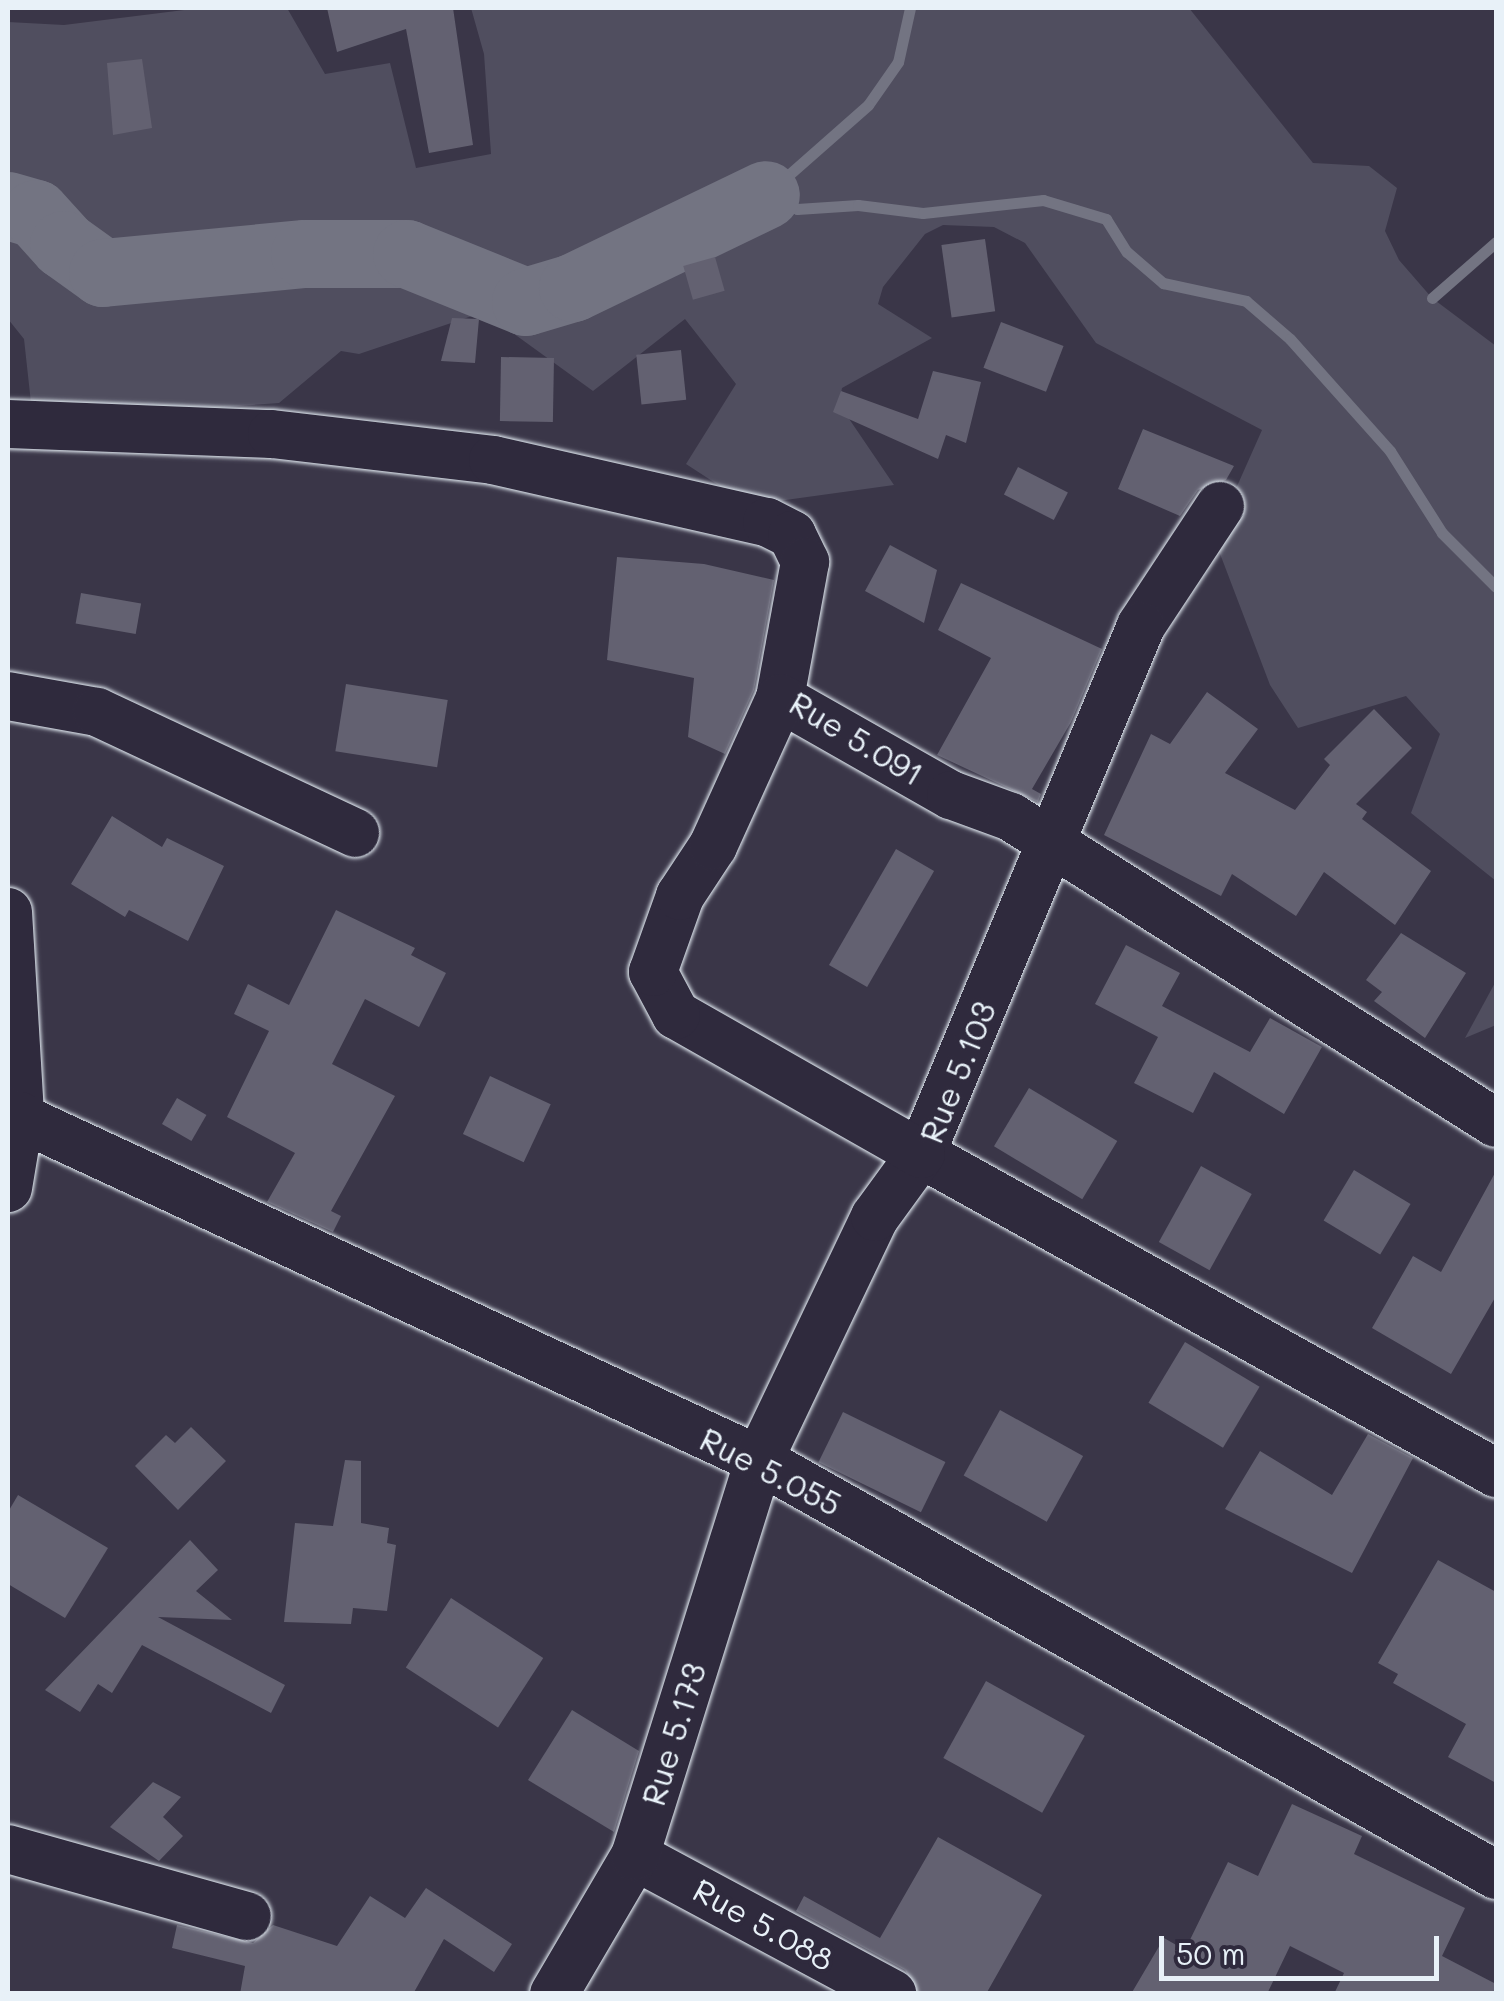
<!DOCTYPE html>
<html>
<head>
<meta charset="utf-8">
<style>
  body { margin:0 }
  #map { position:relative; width:1504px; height:2001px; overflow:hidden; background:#3a3648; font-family:Mali,sans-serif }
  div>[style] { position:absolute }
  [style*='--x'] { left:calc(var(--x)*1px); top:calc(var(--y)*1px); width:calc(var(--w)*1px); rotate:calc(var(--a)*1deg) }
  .green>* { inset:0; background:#504e5f }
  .stream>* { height:11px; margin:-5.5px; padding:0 5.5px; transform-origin:5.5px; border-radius:5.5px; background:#737482 }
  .river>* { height:68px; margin:-34px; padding:0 34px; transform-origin:34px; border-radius:34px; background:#737482 }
  .building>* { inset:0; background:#636171; transform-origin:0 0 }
  .roads { filter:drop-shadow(0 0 2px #e8f1f8) drop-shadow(0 0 2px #e8f1f8) }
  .minor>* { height:48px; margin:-24px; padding:0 24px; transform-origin:24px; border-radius:24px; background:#2f2a3d }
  span { translate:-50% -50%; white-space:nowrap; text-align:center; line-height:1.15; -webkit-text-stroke:8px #2f2a3d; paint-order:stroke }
  .street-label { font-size:32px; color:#e8f1f8 }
  .frame { position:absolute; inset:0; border:10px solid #e8f1f8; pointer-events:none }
  .scale { position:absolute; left:1159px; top:1936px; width:280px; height:45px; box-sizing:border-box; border:5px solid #e8f1f8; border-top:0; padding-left:12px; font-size:30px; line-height:35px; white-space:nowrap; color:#e8f1f8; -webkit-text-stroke:8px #2f2a3d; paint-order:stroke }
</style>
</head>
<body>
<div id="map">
  <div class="green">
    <div style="clip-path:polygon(200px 8px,287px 8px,325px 74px,390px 63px,416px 168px,491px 154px,484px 54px,471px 8px,1189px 8px,1313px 163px,1369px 166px,1397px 188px,1385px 231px,1399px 260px,1432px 298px,1496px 346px,1496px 881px,1411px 813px,1440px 734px,1406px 696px,1298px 728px,1270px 685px,1214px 538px,1262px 430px,1096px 343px,1025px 243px,994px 227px,943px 225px,925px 234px,883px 287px,878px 304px,932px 338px,842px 388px,839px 404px,894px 485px,749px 505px,686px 464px,736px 384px,685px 319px,593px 391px,484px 312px,359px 354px,341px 351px,279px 403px,139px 413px,31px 403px,24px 339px,8px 319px,8px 22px,64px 25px)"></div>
    <div style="clip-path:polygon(1496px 981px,1496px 1025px,1465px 1038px)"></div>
  </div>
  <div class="stream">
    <div style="--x:910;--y:8;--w:55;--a:102.5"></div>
    <div style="--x:898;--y:62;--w:52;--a:124.9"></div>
    <div style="--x:868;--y:105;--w:136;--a:138.6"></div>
    <div style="--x:766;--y:195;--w:34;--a:24"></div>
    <div style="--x:797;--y:209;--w:61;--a:-3.8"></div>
    <div style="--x:858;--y:205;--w:65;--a:7"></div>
    <div style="--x:923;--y:213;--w:121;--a:-6.2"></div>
    <div style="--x:1043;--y:200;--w:66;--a:16.8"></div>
    <div style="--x:1106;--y:219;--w:39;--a:58"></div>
    <div style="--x:1127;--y:252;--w:48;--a:40.7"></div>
    <div style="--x:1163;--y:283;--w:85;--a:12.2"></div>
    <div style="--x:1246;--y:301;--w:58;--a:40.8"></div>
    <div style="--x:1290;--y:339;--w:150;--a:48.2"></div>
    <div style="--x:1390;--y:451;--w:97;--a:57.6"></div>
    <div style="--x:1442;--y:533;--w:76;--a:45"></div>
    <div style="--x:1432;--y:298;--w:85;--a:-41.2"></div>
  </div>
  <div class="river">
    <div style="--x:8;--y:206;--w:29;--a:16"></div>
    <div style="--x:36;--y:214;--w:42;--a:47.9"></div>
    <div style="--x:64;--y:245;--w:48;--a:35.7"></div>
    <div style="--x:103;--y:273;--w:203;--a:-5.4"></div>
    <div style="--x:305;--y:254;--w:102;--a:0"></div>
    <div style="--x:407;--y:254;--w:128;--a:22"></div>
    <div style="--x:526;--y:302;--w:49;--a:-16.6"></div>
    <div style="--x:573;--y:288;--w:214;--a:-25.7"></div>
  </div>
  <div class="building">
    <div style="clip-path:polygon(327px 8px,453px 8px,473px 145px,429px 153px,406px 29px,337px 52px)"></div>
    <div style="clip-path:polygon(142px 59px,152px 128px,113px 135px,107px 63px)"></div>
    <div style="left:985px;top:239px;width:73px;height:44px;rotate:82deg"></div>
    <div style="left:715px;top:257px;width:35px;height:33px;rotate:74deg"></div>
    <div style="clip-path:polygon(452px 318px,479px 319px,475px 363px,441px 361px)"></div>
    <div style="left:1001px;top:322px;width:67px;height:49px;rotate:21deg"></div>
    <div style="left:681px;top:350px;width:50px;height:45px;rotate:84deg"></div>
    <div style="left:501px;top:357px;width:53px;height:64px;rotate:1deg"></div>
    <div style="clip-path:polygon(933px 371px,981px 382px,966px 443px,946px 435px,938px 459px,833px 412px,841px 391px,918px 419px)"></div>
    <div style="clip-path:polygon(1143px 429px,1234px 466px,1226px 480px,1198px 490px,1180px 516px,1118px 489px)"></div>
    <div style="left:1018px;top:467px;width:56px;height:31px;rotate:27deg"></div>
    <div style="clip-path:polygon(890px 545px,937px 570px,924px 623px,865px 591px)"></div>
    <div style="clip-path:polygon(617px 557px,704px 564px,774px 580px,754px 690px,725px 754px,688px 737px,694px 678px,607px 660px)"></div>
    <div style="clip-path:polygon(961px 583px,1102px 649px,1071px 722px,1032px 789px,1041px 794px,1038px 802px,937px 755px,991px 658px,938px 630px)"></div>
    <div style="left:81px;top:593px;width:61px;height:31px;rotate:10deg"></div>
    <div style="left:346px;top:684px;width:103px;height:68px;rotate:9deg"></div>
    <div style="clip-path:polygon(1207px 692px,1258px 729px,1225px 773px,1295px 810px,1330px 765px,1324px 759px,1374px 709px,1412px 748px,1356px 804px,1367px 812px,1362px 819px,1431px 871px,1395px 925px,1324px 872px,1296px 916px,1232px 874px,1221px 896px,1104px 835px,1151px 734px,1170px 744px)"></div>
    <div style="clip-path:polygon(112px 816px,162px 847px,167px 838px,224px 866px,188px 941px,129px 910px,125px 917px,71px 884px)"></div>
    <div style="left:896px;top:849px;width:44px;height:134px;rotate:30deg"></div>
    <div style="clip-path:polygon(336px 910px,415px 948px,411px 955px,446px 973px,419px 1027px,365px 999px,332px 1064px,395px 1096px,331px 1211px,341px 1216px,333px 1232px,267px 1202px,295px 1153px,227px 1117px,269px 1031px,234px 1014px,248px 984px,289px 1005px)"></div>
    <div style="clip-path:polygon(1401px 933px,1466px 973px,1425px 1038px,1374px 1001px,1382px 992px,1366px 980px)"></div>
    <div style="clip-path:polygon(1126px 945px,1180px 973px,1162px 1006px,1250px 1052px,1270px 1018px,1322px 1047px,1284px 1114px,1214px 1072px,1193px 1113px,1134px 1083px,1158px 1037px,1095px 1004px)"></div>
    <div style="left:490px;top:1076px;width:67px;height:64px;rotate:25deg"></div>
    <div style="left:1029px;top:1088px;width:103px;height:68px;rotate:31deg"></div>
    <div style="left:177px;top:1098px;width:34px;height:30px;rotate:30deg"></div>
    <div style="left:1201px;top:1166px;width:58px;height:87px;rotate:29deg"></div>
    <div style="left:1354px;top:1170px;width:66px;height:59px;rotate:31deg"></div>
    <div style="clip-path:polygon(1496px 1171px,1496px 1296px,1451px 1374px,1372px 1328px,1413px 1256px,1441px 1272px)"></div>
    <div style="left:1185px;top:1342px;width:87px;height:71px;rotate:31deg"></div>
    <div style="left:1000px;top:1410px;width:95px;height:75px;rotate:29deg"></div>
    <div style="left:843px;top:1412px;width:114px;height:56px;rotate:26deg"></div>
    <div style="clip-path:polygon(191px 1427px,226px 1461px,178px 1510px,135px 1466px,166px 1435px,175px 1443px)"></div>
    <div style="clip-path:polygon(1368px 1434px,1413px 1458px,1352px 1573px,1225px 1509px,1260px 1451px,1332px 1495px)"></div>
    <div style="clip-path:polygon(345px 1460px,361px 1461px,361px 1523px,389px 1528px,387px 1543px,396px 1545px,387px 1611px,353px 1608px,351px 1624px,284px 1622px,295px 1523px,333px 1526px)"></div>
    <div style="clip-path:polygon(18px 1495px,108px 1548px,65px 1618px,8px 1584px,8px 1512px)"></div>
    <div style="clip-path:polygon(190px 1540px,218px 1570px,196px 1591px,232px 1620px,158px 1617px,285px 1685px,271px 1713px,142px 1645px,112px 1693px,98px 1684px,80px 1712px,45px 1690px)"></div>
    <div style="clip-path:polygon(1438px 1560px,1496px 1592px,1496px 1783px,1448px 1757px,1466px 1724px,1393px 1683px,1398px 1674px,1378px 1663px)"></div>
    <div style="left:451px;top:1598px;width:110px;height:83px;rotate:33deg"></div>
    <div style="left:986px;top:1681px;width:113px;height:88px;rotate:29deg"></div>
    <div style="clip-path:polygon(572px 1710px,639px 1751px,614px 1832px,528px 1780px)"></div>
    <div style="clip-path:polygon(153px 1782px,181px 1797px,163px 1817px,183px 1836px,159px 1861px,110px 1827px)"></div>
    <div style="clip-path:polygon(1292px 1804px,1362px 1836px,1354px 1854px,1465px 1908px,1442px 1956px,1496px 1984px,1496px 1994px,1334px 1994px,1344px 1973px,1290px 1946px,1267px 1994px,1131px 1994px,1164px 1938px,1185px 1950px,1228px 1862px,1258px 1876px)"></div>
    <div style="clip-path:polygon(938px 1837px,1042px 1895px,986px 1994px,919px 1994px,905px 1970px,796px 1911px,804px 1896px,880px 1938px)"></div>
    <div style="clip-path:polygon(426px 1888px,512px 1944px,494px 1972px,444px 1939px,413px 1994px,240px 1994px,245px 1966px,172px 1948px,177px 1925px,253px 1943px,273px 1925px,337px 1946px,370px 1896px,405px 1918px)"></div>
  </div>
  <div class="roads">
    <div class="minor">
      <div style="--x:8;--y:424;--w:264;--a:2.2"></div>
      <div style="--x:272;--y:434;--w:223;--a:6.7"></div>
      <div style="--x:493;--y:460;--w:281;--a:12.8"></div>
      <div style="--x:767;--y:522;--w:28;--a:27"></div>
      <div style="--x:792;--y:535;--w:30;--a:64"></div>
      <div style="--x:805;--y:562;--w:138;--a:100.4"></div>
      <div style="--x:780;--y:698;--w:197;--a:29.6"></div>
      <div style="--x:951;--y:795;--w:64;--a:20.1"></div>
      <div style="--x:1011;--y:817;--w:573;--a:32.25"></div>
      <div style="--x:1220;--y:506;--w:144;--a:123.4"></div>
      <div style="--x:1141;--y:626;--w:572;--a:112.62"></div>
      <div style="--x:921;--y:1154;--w:658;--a:29.02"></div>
      <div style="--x:8;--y:696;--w:90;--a:10.2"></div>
      <div style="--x:97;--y:712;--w:285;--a:25.1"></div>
      <div style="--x:8;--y:912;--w:204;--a:86.6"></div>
      <div style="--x:20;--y:1116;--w:73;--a:99.5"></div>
      <div style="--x:8;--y:1112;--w:828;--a:24.86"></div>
      <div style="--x:759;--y:1460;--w:846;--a:29.38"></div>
      <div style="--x:8;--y:1849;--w:248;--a:15.7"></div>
      <div style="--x:635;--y:1856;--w:292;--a:28.2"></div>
      <div style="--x:554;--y:1994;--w:160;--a:-59.6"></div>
      <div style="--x:635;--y:1856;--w:415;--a:-72.6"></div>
      <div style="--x:759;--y:1460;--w:269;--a:-64.5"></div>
      <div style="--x:875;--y:1217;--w:78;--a:-53.9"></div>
      <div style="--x:921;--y:1154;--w:282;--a:-150.4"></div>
      <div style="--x:676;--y:1015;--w:49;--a:-118.1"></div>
      <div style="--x:653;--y:972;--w:81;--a:-70.4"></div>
      <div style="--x:680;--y:896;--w:60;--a:-56.6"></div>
      <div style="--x:713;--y:846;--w:162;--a:-65.6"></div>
    </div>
  </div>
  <div class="street-label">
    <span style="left:857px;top:738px;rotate:31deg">Rue 5.091</span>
    <span style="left:957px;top:1072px;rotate:-68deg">Rue 5.103</span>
    <span style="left:771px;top:1471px;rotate:27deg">Rue 5.055</span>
    <span style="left:673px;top:1734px;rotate:-73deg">Rue 5.173</span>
    <span style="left:764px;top:1924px;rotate:29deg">Rue 5.088</span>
  </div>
  <div class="frame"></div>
  <div class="scale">50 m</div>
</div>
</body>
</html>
